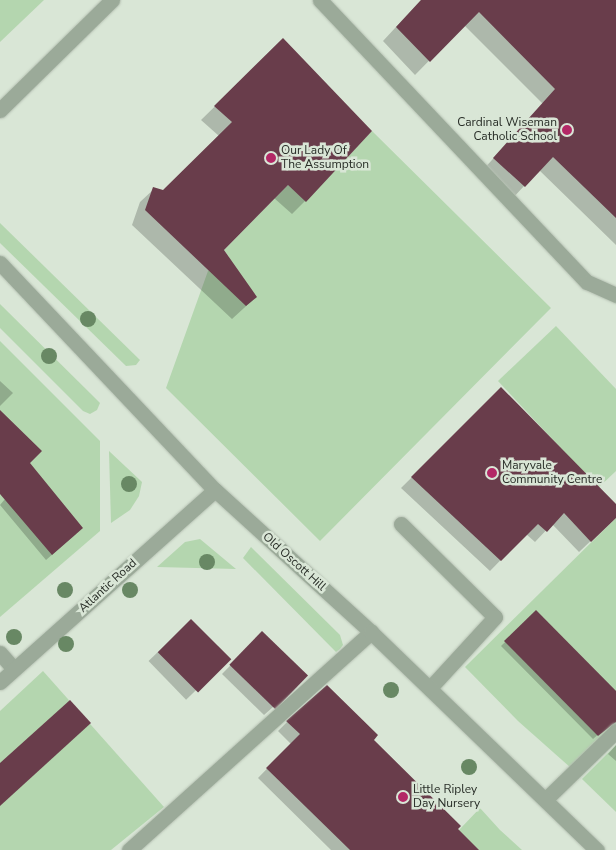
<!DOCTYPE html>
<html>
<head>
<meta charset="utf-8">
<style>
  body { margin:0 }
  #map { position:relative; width:616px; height:850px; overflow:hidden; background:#d9e6d6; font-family:"Nunito Sans",sans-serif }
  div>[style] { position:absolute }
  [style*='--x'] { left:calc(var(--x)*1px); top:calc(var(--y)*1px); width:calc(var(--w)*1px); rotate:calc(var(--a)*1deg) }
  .green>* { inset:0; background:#b4d6af }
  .shadow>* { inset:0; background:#0003; transform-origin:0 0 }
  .building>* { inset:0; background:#693d4b; transform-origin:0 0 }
  .roads { filter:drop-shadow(0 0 1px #b6c1b3) drop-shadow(0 0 1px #b6c1b3) }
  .lane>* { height:15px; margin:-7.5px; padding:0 7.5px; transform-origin:7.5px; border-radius:7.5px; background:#9baa99 }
  .street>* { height:15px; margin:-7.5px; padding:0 7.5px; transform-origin:7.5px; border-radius:7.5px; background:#9baa99 }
  .trees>* { width:16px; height:16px; margin:-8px; border-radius:50%; background:#688864 }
  .dots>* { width:14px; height:14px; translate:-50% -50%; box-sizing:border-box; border:2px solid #d9e6d6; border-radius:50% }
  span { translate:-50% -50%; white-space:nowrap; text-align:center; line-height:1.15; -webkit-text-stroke:5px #d9e6d6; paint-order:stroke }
  .poi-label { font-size:12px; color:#282d27 }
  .right { translate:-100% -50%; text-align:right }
  .left { translate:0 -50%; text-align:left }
  .street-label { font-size:12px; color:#282d27 }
</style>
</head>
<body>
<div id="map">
  <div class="green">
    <div style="clip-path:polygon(0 0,44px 0,0 42px)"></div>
    <div style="clip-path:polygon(372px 131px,551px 308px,320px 541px,166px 388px,208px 271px,229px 257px,224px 250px,288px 185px,306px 201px)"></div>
    <div style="clip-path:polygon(0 223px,140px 360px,136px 365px,126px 366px,0 243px)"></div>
    <div style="clip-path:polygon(0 304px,93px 396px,100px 403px,97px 410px,90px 414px,83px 411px,0 328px)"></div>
    <div style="clip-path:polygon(556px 326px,616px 389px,616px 471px,598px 488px,498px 381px)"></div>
    <div style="clip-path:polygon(0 341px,100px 441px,100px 531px,0 617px)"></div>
    <div style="clip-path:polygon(109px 451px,142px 482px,139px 496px,130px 510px,111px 523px)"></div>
    <div style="clip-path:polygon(616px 518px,616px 723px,571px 768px,518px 721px,465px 667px)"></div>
    <div style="clip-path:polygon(200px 539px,236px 569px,157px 567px,185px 542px)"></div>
    <div style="clip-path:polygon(251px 547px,340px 635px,343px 645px,340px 649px,336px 652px,243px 558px)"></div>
    <div style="clip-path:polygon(43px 671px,164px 807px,111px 850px,0 850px,0 711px)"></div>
    <div style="clip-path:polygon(616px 745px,616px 812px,582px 779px)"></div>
    <div style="clip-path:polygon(480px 808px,500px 830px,522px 850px,440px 850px)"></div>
  </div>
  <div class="shadow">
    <div style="clip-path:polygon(421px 0,616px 0,616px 245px,539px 170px,511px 200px,481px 172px,543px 104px,464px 25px,415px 75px,383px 41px)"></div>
    <div style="clip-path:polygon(283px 40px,305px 201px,292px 214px,274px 198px,222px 250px,256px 297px,232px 319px,132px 225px,140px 202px,154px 189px,163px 191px,219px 136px,201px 120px)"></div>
    <div style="clip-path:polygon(0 381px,13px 393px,0 406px)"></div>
    <div style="clip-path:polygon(501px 389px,616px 506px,616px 517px,579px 552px,552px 524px,535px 542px,526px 534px,490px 571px,401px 488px)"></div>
    <div style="clip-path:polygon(0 418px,76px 534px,46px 560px,0 505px,5px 499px,0 483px)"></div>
    <div style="clip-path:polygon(536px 612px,616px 691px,616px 728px,608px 726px,593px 739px,501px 646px)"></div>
    <div style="left:191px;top:620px;width:54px;height:59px;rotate:46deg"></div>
    <div style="clip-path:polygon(262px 633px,298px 685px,264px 715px,222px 674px)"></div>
    <div style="clip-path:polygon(287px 722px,372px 740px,478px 850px,331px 850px,258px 778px,291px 744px,278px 731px)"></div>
    <div style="clip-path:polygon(616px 745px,616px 761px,608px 754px)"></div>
  </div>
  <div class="building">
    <div style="clip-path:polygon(421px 0,616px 0,616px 218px,553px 157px,525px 187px,493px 158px,555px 89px,479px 12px,430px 62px,396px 27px)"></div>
    <div style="clip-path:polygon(283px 38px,372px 131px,306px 202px,288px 185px,224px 250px,257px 297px,246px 306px,145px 210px,153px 187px,163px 190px,232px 122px,214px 106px)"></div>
    <div style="clip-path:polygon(501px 387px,616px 504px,616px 518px,591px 542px,564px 513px,547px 532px,538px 524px,501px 561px,411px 477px)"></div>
    <div style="clip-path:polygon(0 410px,42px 451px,30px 463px,83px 528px,52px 555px,0 494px)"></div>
    <div style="clip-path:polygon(536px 610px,616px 691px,616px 722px,598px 736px,504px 641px)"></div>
    <div style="left:191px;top:619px;width:57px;height:47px;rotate:45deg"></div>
    <div style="left:262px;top:631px;width:64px;height:47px;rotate:44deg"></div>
    <div style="clip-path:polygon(327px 685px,378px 735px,374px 740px,461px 826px,458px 829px,479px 850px,350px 850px,266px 768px,300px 734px,286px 721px)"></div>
    <div style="clip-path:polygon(70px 700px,91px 723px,0 806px,0 763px)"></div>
  </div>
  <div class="roads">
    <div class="lane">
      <div style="--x:320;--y:0;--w:388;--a:46.6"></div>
      <div style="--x:587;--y:282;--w:32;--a:24"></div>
      <div style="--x:0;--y:110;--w:157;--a:-44.5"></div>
      <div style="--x:401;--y:524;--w:132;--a:44.7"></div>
      <div style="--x:495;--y:617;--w:96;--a:132.5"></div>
      <div style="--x:0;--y:653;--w:21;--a:49"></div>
      <div style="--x:546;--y:799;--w:98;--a:-44.2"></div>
      <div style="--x:129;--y:850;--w:326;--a:-42"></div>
    </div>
    <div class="street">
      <div style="--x:0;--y:263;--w:313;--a:46.6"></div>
      <div style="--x:215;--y:490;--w:211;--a:42.3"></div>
      <div style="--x:371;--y:632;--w:314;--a:44"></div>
      <div style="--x:0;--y:682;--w:288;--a:-41.8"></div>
    </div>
  </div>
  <div class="trees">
    <div style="left:88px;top:319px"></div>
    <div style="left:49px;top:356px"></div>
    <div style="left:129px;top:484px"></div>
    <div style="left:207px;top:562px"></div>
    <div style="left:65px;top:590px"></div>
    <div style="left:130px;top:590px"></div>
    <div style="left:14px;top:637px"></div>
    <div style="left:66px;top:644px"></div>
    <div style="left:391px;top:690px"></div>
    <div style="left:469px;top:767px"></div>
  </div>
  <div class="dots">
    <div style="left:567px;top:130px;background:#b32866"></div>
    <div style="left:271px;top:158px;background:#b32866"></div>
    <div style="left:492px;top:473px;background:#b32866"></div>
    <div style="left:403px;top:797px;background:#b32866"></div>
  </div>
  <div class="poi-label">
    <span class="right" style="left:557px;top:130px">Cardinal Wiseman<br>Catholic School</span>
    <span class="left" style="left:281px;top:158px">Our Lady Of<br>The Assumption</span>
    <span class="left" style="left:502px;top:473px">Maryvale<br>Community Centre</span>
    <span class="left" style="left:413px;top:797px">Little Ripley<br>Day Nursery</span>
  </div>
  <div class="street-label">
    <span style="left:294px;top:562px;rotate:42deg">Old Oscott Hill</span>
    <span style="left:108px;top:586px;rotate:-42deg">Atlantic Road</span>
  </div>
</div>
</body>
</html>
